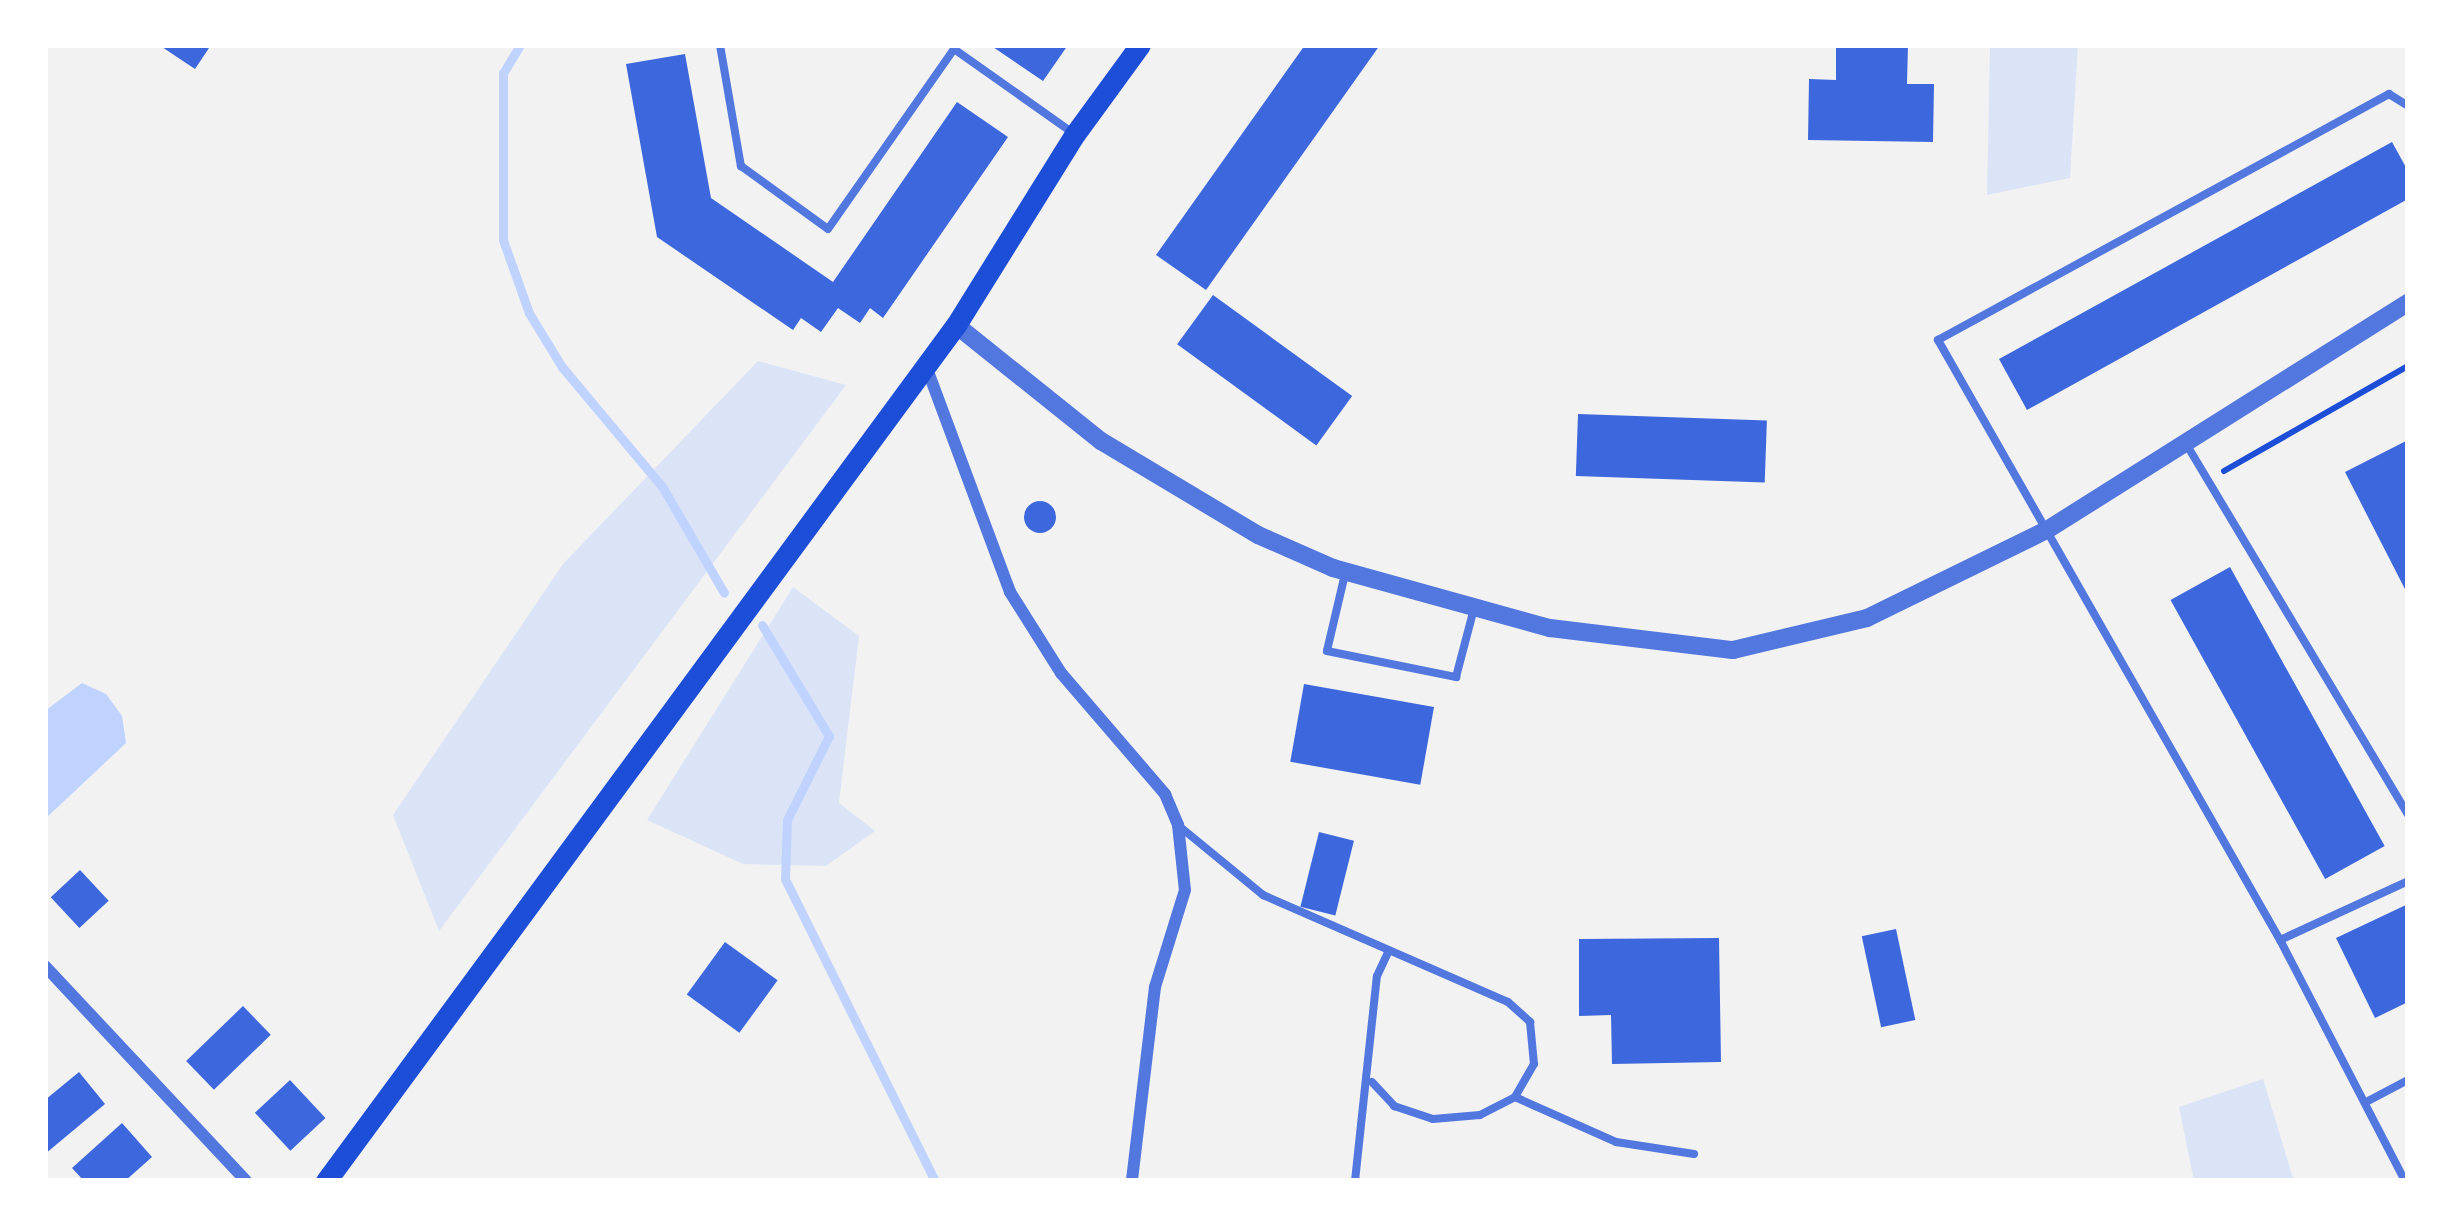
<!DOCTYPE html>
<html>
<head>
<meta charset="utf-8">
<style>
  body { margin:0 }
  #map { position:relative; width:2453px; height:1226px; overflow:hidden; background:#f2f2f2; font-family:"Fira Sans Condensed",sans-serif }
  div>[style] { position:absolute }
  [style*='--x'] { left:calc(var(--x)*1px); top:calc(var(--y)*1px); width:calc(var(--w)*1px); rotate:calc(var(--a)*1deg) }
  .green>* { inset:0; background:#dbe4f7 }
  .water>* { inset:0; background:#bfd3fe }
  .stream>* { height:9px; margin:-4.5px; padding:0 4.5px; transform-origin:4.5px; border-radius:4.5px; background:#bfd3fe }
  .building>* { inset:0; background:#3d67dc; transform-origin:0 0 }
  .round { border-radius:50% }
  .path>* { height:6px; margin:-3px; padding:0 3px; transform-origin:3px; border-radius:3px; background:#1d4ed8 }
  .service>* { height:8px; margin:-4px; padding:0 4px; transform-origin:4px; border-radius:4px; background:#5277de }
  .minor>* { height:12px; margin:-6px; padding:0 6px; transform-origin:6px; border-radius:6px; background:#5277de }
  .tertiary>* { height:18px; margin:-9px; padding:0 9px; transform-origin:9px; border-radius:9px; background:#5277de }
  .secondary>* { height:21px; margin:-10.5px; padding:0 10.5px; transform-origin:10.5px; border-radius:10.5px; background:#1d4ed8 }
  span { translate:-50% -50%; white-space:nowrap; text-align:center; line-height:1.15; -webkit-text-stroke:9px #fff; paint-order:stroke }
  .frame { position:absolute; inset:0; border:48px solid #fff; pointer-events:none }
</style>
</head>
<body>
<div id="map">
  <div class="green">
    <div style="clip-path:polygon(1990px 45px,2078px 45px,2070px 178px,1987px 195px)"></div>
    <div style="clip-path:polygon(758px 361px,846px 385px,439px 931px,393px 815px,563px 564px)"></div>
    <div style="clip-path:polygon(793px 587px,859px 636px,839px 803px,875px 831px,826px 866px,743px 864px,647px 820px)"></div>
    <div style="clip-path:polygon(2263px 1079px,2294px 1181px,2194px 1181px,2179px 1107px)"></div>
  </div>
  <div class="water">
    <div style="clip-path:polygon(82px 683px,106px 694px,122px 716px,126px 743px,45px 819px,45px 711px)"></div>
  </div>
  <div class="stream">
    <div style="--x:520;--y:45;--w:33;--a:121"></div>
    <div style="--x:503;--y:73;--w:167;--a:90"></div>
    <div style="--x:503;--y:240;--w:77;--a:70.4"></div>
    <div style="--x:529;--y:313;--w:63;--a:58.6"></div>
    <div style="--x:562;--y:367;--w:158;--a:50.1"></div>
    <div style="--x:663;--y:488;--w:121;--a:59.8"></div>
    <div style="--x:762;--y:625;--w:130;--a:58.9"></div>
    <div style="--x:829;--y:736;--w:94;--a:116.6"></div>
    <div style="--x:787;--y:820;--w:59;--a:91.9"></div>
    <div style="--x:785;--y:879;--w:337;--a:63.6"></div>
  </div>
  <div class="building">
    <div style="clip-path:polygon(159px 45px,211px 45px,195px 69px)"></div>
    <div style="clip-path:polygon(990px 45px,1068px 45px,1043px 81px)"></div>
    <div style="clip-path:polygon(1305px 45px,1380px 45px,1206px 290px,1156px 255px)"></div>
    <div style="clip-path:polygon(1836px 45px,1908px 45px,1907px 84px,1934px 84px,1933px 142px,1808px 140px,1809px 79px,1836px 80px)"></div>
    <div style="clip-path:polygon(685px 54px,711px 198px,833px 282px,957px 102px,1008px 137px,883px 318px,870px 308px,860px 323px,838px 308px,821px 332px,801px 318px,793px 330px,657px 237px,626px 64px)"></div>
    <div style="clip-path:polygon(2392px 142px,2408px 171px,2408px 199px,2027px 410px,1999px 359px)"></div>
    <div style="left:1213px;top:295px;width:172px;height:61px;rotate:36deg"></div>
    <div style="left:1578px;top:414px;width:189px;height:62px;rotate:2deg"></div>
    <div style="clip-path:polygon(2408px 440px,2408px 595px,2345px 472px)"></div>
    <div class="round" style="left:1024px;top:501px;width:32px;height:32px"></div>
    <div style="left:2230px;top:567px;width:319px;height:68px;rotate:61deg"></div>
    <div style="left:1304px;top:684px;width:132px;height:79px;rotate:10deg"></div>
    <div style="left:1319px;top:832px;width:36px;height:77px;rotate:14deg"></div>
    <div style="left:80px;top:870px;width:42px;height:40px;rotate:47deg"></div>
    <div style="clip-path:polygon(2408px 904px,2408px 1002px,2375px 1018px,2336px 938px)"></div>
    <div style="left:1896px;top:929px;width:93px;height:35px;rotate:78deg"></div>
    <div style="clip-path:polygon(1719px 938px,1721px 1062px,1612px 1064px,1611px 1015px,1579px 1016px,1579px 939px)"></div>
    <div style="left:725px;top:942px;width:65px;height:65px;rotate:36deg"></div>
    <div style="left:243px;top:1006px;width:40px;height:79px;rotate:46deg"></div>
    <div style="clip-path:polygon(79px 1072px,105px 1104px,45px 1154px,45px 1100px)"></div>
    <div style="left:290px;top:1080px;width:52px;height:48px;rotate:47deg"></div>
    <div style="clip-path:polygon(122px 1123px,152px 1157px,125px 1181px,84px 1181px,72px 1168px)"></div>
  </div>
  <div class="path">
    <div style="--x:2224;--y:471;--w:212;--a:-29.7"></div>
  </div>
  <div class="service">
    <div style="--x:720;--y:45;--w:123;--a:80.2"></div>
    <div style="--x:741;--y:166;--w:107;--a:35.9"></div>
    <div style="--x:828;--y:229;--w:220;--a:-55"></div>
    <div style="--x:954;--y:49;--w:146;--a:35.2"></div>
    <div style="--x:2188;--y:447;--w:428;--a:59.1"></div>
    <div style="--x:1345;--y:574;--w:79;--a:103.2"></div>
    <div style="--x:1327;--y:651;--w:132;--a:11.4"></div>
    <div style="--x:1456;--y:677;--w:67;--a:-75.3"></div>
    <div style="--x:1179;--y:826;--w:109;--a:39.4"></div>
    <div style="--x:1263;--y:895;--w:267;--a:23.6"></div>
    <div style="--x:1508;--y:1002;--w:30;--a:42"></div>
    <div style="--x:1530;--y:1022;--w:42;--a:84.6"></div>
    <div style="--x:1534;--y:1064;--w:38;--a:120"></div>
    <div style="--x:1515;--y:1097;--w:111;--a:24"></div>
    <div style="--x:1616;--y:1142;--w:79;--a:8.7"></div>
    <div style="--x:2280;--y:940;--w:141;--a:-24.7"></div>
    <div style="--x:1372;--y:1082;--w:33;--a:47"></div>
    <div style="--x:1394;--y:1106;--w:41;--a:18.4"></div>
    <div style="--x:1433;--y:1119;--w:47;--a:-4.9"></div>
    <div style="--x:1480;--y:1115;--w:39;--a:-27"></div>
    <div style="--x:2368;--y:1101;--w:45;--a:-27.7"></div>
    <div style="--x:1355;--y:1181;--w:206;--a:-83.9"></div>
    <div style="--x:1377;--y:976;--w:26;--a:-65"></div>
    <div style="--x:2405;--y:1181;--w:271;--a:-117.4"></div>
    <div style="--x:2280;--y:940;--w:691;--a:-119.68"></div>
    <div style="--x:1938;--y:340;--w:514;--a:-28.61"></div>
    <div style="--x:2389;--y:94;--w:22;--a:32"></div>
  </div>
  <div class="minor">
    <div style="--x:926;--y:366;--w:241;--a:69.6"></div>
    <div style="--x:1010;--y:592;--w:96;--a:57.8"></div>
    <div style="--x:1061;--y:673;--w:160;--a:49.3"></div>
    <div style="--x:1165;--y:794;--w:34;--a:67"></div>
    <div style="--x:1178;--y:825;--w:65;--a:83.9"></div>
    <div style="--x:1185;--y:890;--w:102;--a:107.2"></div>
    <div style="--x:1155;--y:987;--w:195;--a:96.8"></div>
    <div style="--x:45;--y:966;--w:294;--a:46.9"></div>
  </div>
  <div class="tertiary">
    <div style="--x:956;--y:325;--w:186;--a:38.7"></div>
    <div style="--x:1101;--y:441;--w:183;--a:30.9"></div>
    <div style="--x:1258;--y:535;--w:82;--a:23.7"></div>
    <div style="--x:1333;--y:568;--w:225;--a:15.5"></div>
    <div style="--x:1550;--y:628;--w:184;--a:6.9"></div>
    <div style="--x:1733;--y:650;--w:138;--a:-13.4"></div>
    <div style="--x:1867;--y:618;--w:200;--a:-26.1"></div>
    <div style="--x:2047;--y:530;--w:426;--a:-32.2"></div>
  </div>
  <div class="secondary">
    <div style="--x:326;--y:1181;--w:1063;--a:-53.65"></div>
    <div style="--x:956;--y:325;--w:225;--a:-58.1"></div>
    <div style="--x:1075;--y:134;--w:110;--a:-53.9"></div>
  </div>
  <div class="frame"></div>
</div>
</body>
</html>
